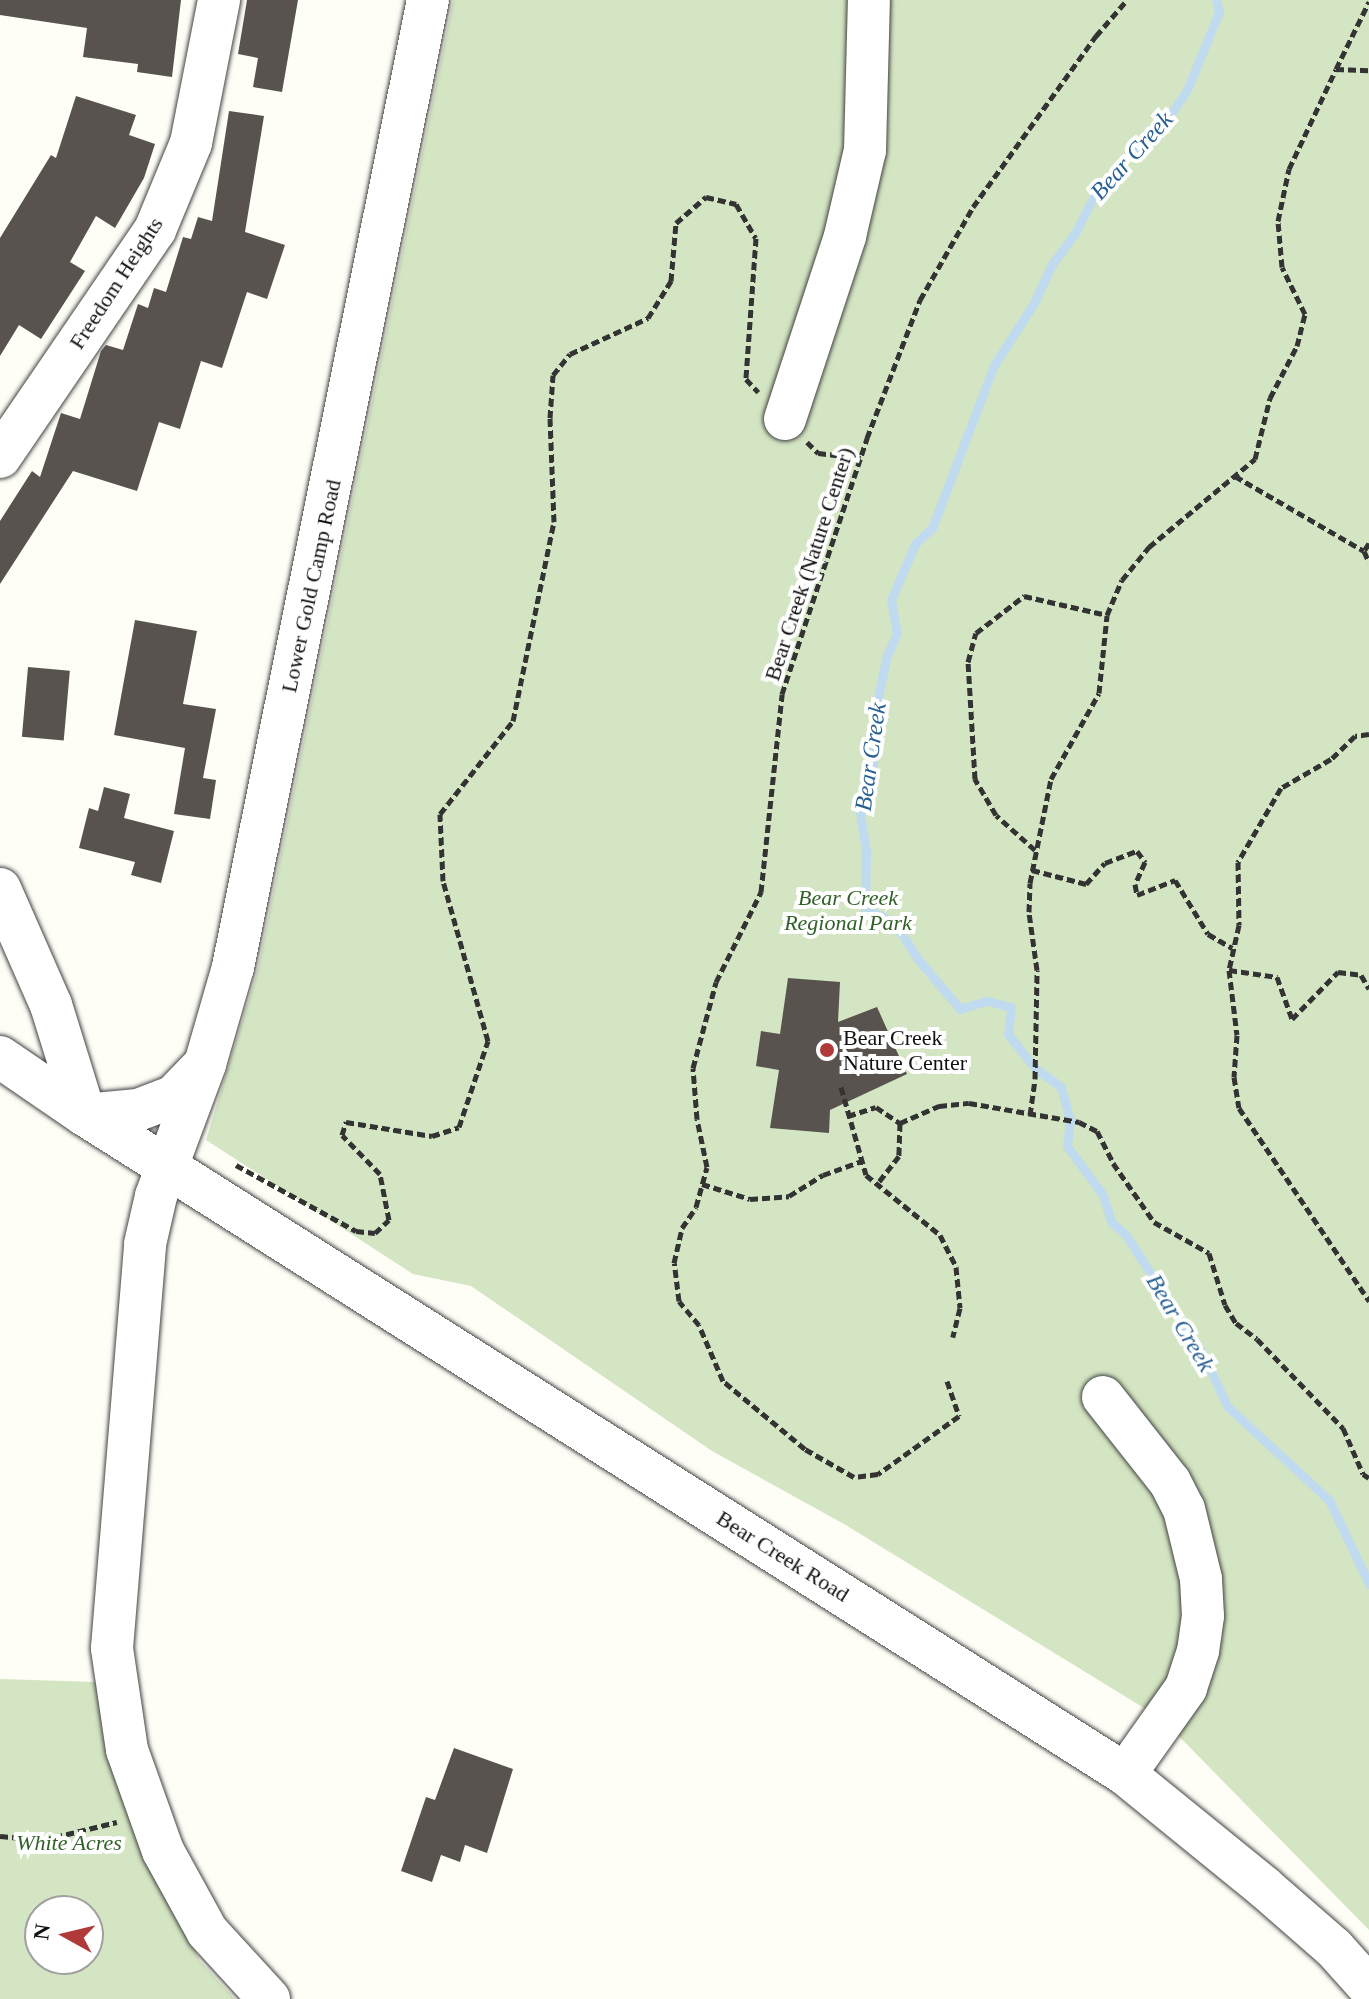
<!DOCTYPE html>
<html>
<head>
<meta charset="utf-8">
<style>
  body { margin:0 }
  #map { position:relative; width:1369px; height:1999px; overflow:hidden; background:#fefdf6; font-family:Georgia,serif }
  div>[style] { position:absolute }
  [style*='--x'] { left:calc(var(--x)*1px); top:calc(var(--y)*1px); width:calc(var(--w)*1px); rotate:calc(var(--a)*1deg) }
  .green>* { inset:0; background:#d3e5c2 }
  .stream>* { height:9px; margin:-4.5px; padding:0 4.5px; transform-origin:4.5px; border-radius:4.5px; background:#c0dbef }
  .building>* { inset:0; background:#58534e; transform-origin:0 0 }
  .path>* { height:5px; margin-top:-2.5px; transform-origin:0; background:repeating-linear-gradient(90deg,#333 0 8px,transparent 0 12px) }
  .roads { filter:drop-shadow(0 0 2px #444) drop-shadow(0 0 2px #444) }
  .minor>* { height:42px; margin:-21px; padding:0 21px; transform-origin:21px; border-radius:21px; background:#fff }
  .dots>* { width:22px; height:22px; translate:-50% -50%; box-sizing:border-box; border:4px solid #fff; border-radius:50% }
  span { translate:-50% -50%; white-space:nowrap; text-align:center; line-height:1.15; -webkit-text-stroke:8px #fff; paint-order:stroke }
  .street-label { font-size:22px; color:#111 }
  .park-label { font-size:22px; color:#316128; font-style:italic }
  .poi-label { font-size:22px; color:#111 }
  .left { translate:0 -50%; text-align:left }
  .water-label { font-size:24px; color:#286094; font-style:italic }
  .north { position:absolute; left:24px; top:1895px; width:80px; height:80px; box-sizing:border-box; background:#fff; border:2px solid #a0a0a0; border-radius:50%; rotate:278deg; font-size:22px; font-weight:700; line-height:32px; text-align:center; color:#111 }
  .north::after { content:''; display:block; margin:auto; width:28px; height:36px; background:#b03939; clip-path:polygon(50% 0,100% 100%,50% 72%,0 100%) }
</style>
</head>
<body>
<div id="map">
  <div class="green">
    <div style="clip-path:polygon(453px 0,1369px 0,1369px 1930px,1162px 1719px,844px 1524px,712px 1451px,471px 1286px,413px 1274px,206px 1140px,257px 972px)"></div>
    <div style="clip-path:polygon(evenodd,0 1679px,96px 1682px,144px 1853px,200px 1961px,235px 1999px,0 1999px,0 1679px,40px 1911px,88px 1911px,88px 1959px,40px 1959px,40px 1911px)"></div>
  </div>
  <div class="stream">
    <div style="--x:1216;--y:0;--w:12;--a:76"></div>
    <div style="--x:1219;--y:12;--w:84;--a:112.3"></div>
    <div style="--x:1187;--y:90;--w:36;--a:124"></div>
    <div style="--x:1167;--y:120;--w:45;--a:139.5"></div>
    <div style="--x:1133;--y:149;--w:59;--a:130.2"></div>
    <div style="--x:1095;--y:194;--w:44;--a:117.1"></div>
    <div style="--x:1075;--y:233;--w:41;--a:126"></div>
    <div style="--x:1051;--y:266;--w:41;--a:114.7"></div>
    <div style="--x:1034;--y:303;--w:74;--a:122.8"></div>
    <div style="--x:994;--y:365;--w:174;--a:110.8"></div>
    <div style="--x:932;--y:528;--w:23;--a:137"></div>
    <div style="--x:915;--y:544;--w:61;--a:113.2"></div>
    <div style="--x:891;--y:600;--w:34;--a:80"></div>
    <div style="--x:897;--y:633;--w:24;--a:114"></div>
    <div style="--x:887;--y:655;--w:57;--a:102.1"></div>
    <div style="--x:875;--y:711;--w:73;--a:92.4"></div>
    <div style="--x:872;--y:784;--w:31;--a:112"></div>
    <div style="--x:860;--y:813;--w:37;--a:81"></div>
    <div style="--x:866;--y:850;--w:59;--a:91"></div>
    <div style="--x:865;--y:909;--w:23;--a:23"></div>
    <div style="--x:886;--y:918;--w:21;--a:45"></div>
    <div style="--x:901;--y:933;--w:30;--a:57"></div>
    <div style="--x:917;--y:958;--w:67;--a:49.9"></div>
    <div style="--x:960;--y:1009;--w:28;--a:-17"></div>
    <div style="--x:987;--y:1001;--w:25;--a:14"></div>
    <div style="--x:1011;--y:1007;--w:27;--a:96"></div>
    <div style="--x:1008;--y:1034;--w:43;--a:51.5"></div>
    <div style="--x:1035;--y:1068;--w:32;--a:36"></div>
    <div style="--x:1061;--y:1087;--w:35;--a:75"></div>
    <div style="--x:1070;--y:1121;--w:25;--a:97"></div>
    <div style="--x:1067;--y:1146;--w:61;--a:53.7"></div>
    <div style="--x:1103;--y:1195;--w:28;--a:73"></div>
    <div style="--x:1111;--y:1222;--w:18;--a:41"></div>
    <div style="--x:1125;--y:1234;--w:143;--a:57"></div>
    <div style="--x:1203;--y:1354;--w:57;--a:65.2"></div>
    <div style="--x:1227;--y:1406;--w:139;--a:42.7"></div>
    <div style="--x:1329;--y:1500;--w:93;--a:64.5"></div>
  </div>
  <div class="building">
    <div style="clip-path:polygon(0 0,181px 0,172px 77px,137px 72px,138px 64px,83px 57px,87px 28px,0 15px)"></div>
    <div style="clip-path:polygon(247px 0,298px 0,282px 92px,253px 87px,258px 58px,238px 54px)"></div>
    <div style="clip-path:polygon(76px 96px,136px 115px,129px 135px,155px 144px,144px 178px,115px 228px,96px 216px,70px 262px,85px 271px,41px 339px,19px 325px,0 356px,0 238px,51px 155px,56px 158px)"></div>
    <div style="clip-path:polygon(229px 111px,264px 116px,245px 232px,285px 245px,267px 299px,247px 292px,222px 368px,201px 361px,180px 429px,159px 422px,137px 491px,73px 471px,0 584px,0 521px,32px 471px,40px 477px,61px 413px,80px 419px,101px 351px,106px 345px,123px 350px,138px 304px,148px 308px,154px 288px,166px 292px,183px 237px,191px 239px,198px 217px,212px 221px)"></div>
    <div style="clip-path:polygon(135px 620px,197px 631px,183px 704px,216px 709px,203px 778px,216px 780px,210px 819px,174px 814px,185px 748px,114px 735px)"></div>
    <div style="left:28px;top:667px;width:42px;height:70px;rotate:5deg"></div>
    <div style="clip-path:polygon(104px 787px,130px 794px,124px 818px,174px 831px,161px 883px,131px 875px,135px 862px,79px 848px,89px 808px,98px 811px)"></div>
    <div style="clip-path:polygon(788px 978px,840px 982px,838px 1022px,877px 1007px,907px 1074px,830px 1110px,829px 1133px,770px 1128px,779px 1070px,756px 1066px,761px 1031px,780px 1034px)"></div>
    <div style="clip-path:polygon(454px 1748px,513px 1769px,487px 1853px,465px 1845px,460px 1862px,441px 1855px,432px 1882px,401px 1871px,426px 1797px,435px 1800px)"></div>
  </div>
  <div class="path">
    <div style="--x:1336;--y:69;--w:75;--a:-63.8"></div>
    <div style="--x:807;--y:442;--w:16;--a:45"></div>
    <div style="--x:818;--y:453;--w:43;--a:6.6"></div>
    <div style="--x:1235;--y:476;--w:149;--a:30.2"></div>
    <div style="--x:1369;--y:543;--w:9;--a:122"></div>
    <div style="--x:1364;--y:551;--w:12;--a:66"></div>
    <div style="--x:1369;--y:734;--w:14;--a:172"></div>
    <div style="--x:1355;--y:736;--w:33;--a:136"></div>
    <div style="--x:1331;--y:759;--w:58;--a:149.9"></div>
    <div style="--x:1281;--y:788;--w:86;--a:120.2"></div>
    <div style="--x:1238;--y:862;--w:63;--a:89.1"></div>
    <div style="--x:1239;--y:925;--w:46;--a:102.5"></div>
    <div style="--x:1229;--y:970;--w:65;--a:83"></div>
    <div style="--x:1237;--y:1035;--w:42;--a:94.1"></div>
    <div style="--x:1234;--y:1077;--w:31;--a:81"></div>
    <div style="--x:1239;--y:1108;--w:233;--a:56"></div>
    <div style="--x:1035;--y:850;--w:52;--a:-138.1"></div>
    <div style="--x:996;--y:815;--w:42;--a:-120.3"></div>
    <div style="--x:975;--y:779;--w:117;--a:-93.4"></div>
    <div style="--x:968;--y:662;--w:30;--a:-75"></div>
    <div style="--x:976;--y:633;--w:61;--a:-37.6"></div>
    <div style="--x:1024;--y:596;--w:85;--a:12.9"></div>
    <div style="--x:1032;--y:870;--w:56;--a:14.5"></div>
    <div style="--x:1086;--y:884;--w:28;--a:-48"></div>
    <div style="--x:1105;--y:863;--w:34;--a:-21"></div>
    <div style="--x:1137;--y:851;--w:14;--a:54"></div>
    <div style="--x:1145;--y:862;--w:24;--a:114"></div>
    <div style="--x:1135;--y:884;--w:11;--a:80"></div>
    <div style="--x:1137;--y:895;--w:41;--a:-21.5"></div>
    <div style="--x:1175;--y:880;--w:63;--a:58.6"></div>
    <div style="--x:1208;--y:934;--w:28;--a:30"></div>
    <div style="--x:1229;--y:970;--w:49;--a:8.3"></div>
    <div style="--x:1277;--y:977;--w:45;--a:70.3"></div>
    <div style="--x:1292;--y:1019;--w:66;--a:-45.6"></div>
    <div style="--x:1338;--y:972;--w:23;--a:7"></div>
    <div style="--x:1361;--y:975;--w:16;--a:60"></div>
    <div style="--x:841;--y:1087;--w:91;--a:74.1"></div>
    <div style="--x:866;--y:1175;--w:95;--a:39"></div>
    <div style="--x:940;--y:1235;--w:36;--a:63"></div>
    <div style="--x:956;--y:1267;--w:41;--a:84.4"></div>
    <div style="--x:960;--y:1308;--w:30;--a:104"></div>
    <div style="--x:1030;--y:1115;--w:36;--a:-82"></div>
    <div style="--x:1035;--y:1079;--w:109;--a:-88.9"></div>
    <div style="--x:1037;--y:970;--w:59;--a:-97.9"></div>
    <div style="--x:1029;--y:912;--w:29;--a:-88"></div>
    <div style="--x:1030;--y:883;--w:106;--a:-78.6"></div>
    <div style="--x:1051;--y:779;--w:98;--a:-60.8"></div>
    <div style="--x:1099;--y:693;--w:78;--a:-84.1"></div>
    <div style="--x:1107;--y:615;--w:38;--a:-67"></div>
    <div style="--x:1122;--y:580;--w:43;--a:-50.7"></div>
    <div style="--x:1149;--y:547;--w:138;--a:-39.7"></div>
    <div style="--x:1255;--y:459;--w:63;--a:-76.2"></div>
    <div style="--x:1270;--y:398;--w:59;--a:-62.6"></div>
    <div style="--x:1297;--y:346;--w:33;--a:-76"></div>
    <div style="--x:1305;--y:314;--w:52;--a:-116.1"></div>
    <div style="--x:1282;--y:267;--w:46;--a:-95"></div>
    <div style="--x:1278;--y:221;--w:53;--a:-78.1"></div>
    <div style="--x:1289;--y:169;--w:110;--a:-64.8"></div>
    <div style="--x:1336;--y:69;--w:33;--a:2"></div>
    <div style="--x:848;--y:1116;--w:29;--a:-18"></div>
    <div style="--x:876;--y:1107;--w:29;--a:34"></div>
    <div style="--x:900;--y:1123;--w:33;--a:92"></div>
    <div style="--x:899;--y:1156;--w:36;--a:128"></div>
    <div style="--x:900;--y:1123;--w:43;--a:-23.6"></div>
    <div style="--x:939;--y:1106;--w:30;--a:-6"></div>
    <div style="--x:969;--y:1103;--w:112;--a:9.8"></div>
    <div style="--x:1079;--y:1122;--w:20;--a:27"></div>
    <div style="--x:1097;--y:1131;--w:36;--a:63"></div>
    <div style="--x:1113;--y:1163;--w:72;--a:55.2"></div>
    <div style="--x:1154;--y:1222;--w:63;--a:29.4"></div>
    <div style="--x:1209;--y:1253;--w:54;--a:72.9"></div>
    <div style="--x:1225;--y:1305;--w:21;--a:59"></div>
    <div style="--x:1236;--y:1323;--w:26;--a:37"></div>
    <div style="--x:1257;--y:1339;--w:124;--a:46"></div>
    <div style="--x:1343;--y:1428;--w:50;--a:66.5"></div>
    <div style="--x:1363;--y:1474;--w:7;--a:34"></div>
    <div style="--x:236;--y:1165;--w:137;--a:28.8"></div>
    <div style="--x:356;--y:1231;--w:19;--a:6"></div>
    <div style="--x:375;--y:1233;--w:19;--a:-43"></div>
    <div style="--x:389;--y:1220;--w:47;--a:-101.1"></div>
    <div style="--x:380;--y:1174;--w:54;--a:-134.3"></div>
    <div style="--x:342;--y:1135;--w:14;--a:-73"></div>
    <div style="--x:346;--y:1122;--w:87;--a:9.2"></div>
    <div style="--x:432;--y:1136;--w:28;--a:-18"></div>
    <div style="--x:459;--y:1127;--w:91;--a:-71.4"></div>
    <div style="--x:488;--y:1041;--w:166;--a:-105.7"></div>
    <div style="--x:443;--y:881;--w:67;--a:-92.6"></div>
    <div style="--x:440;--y:814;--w:118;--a:-51.9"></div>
    <div style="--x:513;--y:721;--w:203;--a:-78.4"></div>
    <div style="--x:554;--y:522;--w:104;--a:-92.2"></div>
    <div style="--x:550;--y:418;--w:43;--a:-86"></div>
    <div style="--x:553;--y:375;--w:27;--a:-51"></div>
    <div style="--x:570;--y:354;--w:86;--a:-24.8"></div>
    <div style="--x:648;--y:318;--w:44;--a:-58.1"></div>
    <div style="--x:671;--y:281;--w:58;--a:-85.1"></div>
    <div style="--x:676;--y:223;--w:40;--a:-41"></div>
    <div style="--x:706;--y:197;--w:31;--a:13"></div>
    <div style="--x:736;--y:204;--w:39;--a:60"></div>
    <div style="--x:756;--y:238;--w:141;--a:94.1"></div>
    <div style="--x:746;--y:379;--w:18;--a:47"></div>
    <div style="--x:702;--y:1184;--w:50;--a:17.4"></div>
    <div style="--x:750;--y:1199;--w:39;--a:-4"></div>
    <div style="--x:789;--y:1196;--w:40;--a:-32"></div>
    <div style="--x:823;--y:1175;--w:41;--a:-19.7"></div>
    <div style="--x:947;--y:1381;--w:37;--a:71"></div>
    <div style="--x:959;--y:1416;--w:100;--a:144.4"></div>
    <div style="--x:878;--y:1474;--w:24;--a:173"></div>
    <div style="--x:854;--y:1477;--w:56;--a:-150.3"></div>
    <div style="--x:805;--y:1449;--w:107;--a:-140.3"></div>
    <div style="--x:723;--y:1381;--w:61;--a:-113.2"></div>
    <div style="--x:699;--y:1325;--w:31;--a:-130"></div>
    <div style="--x:679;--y:1301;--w:38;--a:-97"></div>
    <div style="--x:674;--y:1263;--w:36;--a:-77"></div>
    <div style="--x:682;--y:1228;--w:25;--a:-56"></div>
    <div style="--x:696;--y:1207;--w:41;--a:-74.6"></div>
    <div style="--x:707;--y:1167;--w:49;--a:-101.8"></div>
    <div style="--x:697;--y:1119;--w:51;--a:-94.5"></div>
    <div style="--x:693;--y:1068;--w:89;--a:-75"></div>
    <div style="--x:716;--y:982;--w:101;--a:-63.4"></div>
    <div style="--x:761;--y:892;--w:199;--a:-83.9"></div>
    <div style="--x:782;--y:694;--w:270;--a:-71.6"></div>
    <div style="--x:867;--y:438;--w:148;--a:-69"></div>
    <div style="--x:920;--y:300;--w:107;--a:-60.3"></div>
    <div style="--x:973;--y:207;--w:211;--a:-54.3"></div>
    <div style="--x:1096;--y:36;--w:48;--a:-49.3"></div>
    <div style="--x:0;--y:1836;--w:43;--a:5.3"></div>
    <div style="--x:43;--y:1840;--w:76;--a:-13.7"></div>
  </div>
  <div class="roads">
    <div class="minor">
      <div style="--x:785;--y:419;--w:193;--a:-71.8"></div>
      <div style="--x:845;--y:236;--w:88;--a:-76.9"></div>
      <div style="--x:865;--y:150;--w:150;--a:-88.5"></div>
      <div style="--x:0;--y:457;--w:275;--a:-55.7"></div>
      <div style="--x:155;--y:230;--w:94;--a:-67.5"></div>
      <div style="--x:191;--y:143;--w:146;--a:-78.9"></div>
      <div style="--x:0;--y:889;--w:127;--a:66.3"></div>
      <div style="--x:51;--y:1005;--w:115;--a:72.8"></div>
      <div style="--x:85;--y:1115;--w:53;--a:-5.4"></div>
      <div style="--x:138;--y:1110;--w:39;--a:-21"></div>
      <div style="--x:174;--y:1096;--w:42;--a:-46"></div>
      <div style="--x:0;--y:1057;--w:103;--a:34.3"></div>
      <div style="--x:85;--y:1115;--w:1231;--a:32.36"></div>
      <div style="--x:1125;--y:1774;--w:179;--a:39.1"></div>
      <div style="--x:1264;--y:1887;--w:93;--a:41.1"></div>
      <div style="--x:1334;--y:1948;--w:52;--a:48.1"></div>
      <div style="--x:1103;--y:1397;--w:108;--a:51.8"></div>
      <div style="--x:1170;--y:1482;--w:30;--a:63"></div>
      <div style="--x:1184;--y:1509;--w:72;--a:76.3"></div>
      <div style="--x:1201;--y:1579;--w:37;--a:87"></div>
      <div style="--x:1203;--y:1616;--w:35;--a:98"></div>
      <div style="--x:1198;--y:1651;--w:39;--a:108"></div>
      <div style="--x:1186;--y:1688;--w:105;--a:125.3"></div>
      <div style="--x:269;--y:1999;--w:92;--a:-132.4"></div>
      <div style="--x:207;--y:1931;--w:91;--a:-118.8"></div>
      <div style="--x:163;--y:1851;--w:107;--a:-109.6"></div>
      <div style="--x:127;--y:1750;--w:103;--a:-98.4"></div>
      <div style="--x:112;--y:1648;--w:405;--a:-85.3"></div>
      <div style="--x:145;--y:1244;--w:49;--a:-77.1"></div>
      <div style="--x:156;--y:1196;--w:141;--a:-69.6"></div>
      <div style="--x:205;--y:1064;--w:101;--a:-73.9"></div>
      <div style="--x:233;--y:967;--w:986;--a:-78.6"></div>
    </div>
  </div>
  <div class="dots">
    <div style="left:827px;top:1050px;background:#b03939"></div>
  </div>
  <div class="street-label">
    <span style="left:116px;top:283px;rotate:-57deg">Freedom Heights</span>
    <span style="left:809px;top:564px;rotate:-72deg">Bear Creek (Nature Center)</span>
    <span style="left:311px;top:586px;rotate:-78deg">Lower Gold Camp Road</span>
    <span style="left:783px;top:1556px;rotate:32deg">Bear Creek Road</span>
  </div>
  <div class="park-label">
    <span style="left:848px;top:910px">Bear Creek<br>Regional Park</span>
    <span style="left:69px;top:1843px">White Acres</span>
  </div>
  <div class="poi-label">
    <span class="left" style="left:843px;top:1050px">Bear Creek<br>Nature Center</span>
  </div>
  <div class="water-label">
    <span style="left:1132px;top:156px;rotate:-48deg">Bear Creek</span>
    <span style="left:871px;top:757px;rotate:-82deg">Bear Creek</span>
    <span style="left:1180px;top:1323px;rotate:59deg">Bear Creek</span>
  </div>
  <div class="north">N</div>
</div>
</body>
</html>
